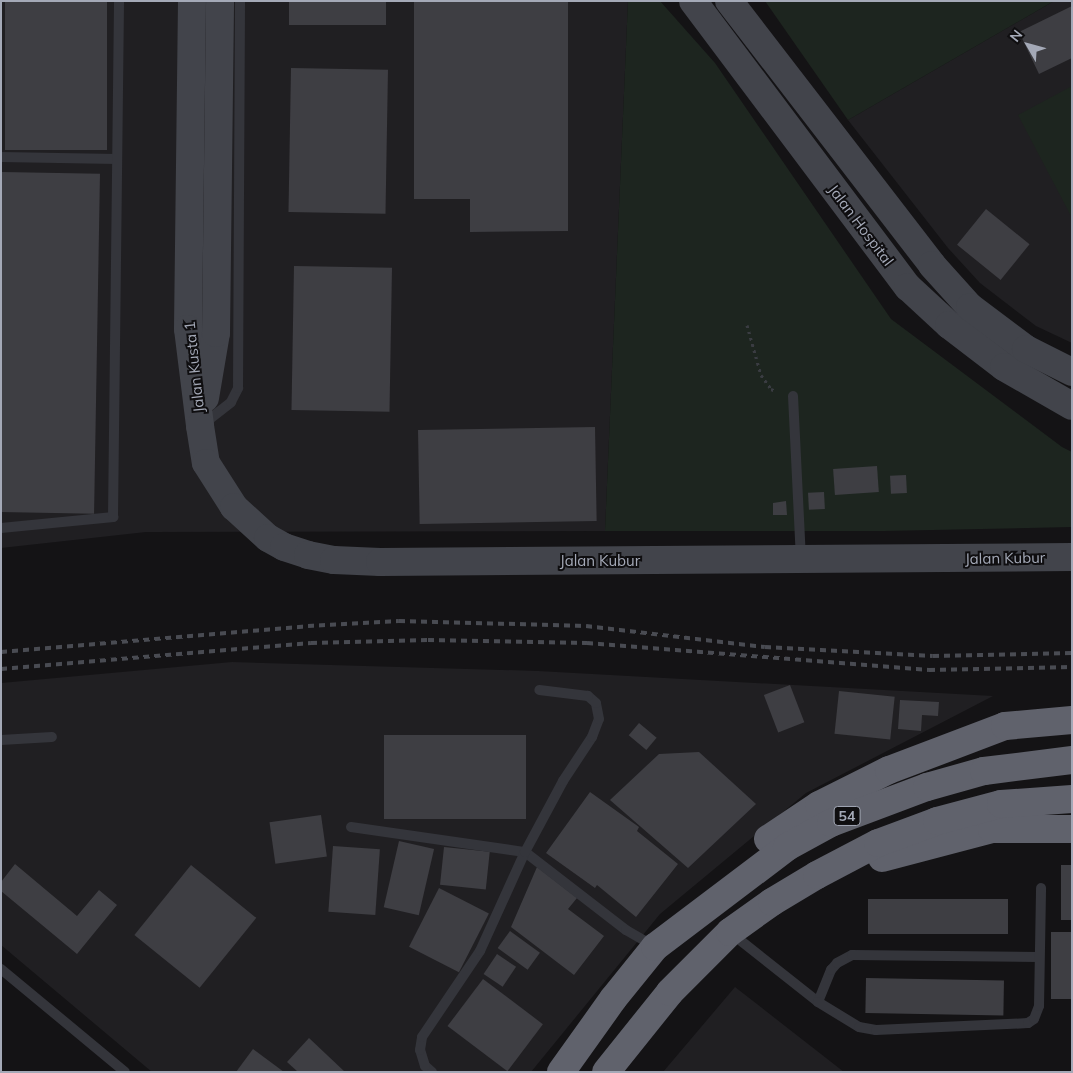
<!DOCTYPE html>
<html>
<head>
<meta charset="utf-8">
<style>
  body { margin:0 }
  #map { position:relative; width:1073px; height:1073px; overflow:hidden; background:#141315; font-family:Mulish,sans-serif }
  div>[style] { position:absolute }
  [style*='--x'] { left:calc(var(--x)*1px); top:calc(var(--y)*1px); width:calc(var(--w)*1px); rotate:calc(var(--a)*1deg) }
  .built>* { inset:0; background:#201f22 }
  .green>* { inset:0; background:#1d251f }
  .building>* { inset:0; background:#3e3e43; transform-origin:0 0 }
  .path>* { height:3px; margin-top:-1.5px; transform-origin:0; background:repeating-linear-gradient(90deg,#3a3c42 0 2.5px,transparent 0 6.5px) }
  .lane>* { height:10px; margin:-5px; padding:0 5px; transform-origin:5px; border-radius:5px; background:#34353b }
  .secondary>* { height:28px; margin:-14px; padding:0 14px; transform-origin:14px; border-radius:14px; background:#42444b }
  .highway>* { height:28px; margin:-14px; padding:0 14px; transform-origin:14px; border-radius:14px; background:#60626c }
  .rail>* { height:4px; margin-top:-2px; transform-origin:0; background:repeating-linear-gradient(90deg,#494b52 0 6px,transparent 0 11px) }
  span { translate:-50% -50%; white-space:nowrap; text-align:center; line-height:1.15; -webkit-text-stroke:4px #0f0e10; paint-order:stroke }
  .shield-label span { padding:1px 4px; background:#0f0e10; border:1px solid; border-radius:4px; -webkit-text-stroke-width:0 }
  .shield-label { font-size:14px; color:#a4a9b7; font-weight:700 }
  .street-label { font-size:15px; color:#a4a9b7 }
  .frame { position:absolute; inset:0; border:2px solid #a4a9b7; pointer-events:none }
  .north { position:absolute; left:1003px; top:20px; width:50px; height:50px; -webkit-text-stroke:4px #0f0e10; paint-order:stroke; rotate:308deg; font-size:14px; font-weight:700; line-height:20px; text-align:center; color:#a4a9b7 }
  .north::after { content:''; display:block; margin:auto; width:18px; height:22px; background:#a4a9b7; clip-path:polygon(50% 0,100% 100%,50% 72%,0 100%) }
</style>
</head>
<body>
<div id="map">
  <div class="built">
    <div style="clip-path:polygon(1px 1px,628px 1px,605px 531px,146px 532px,1px 548px)"></div>
    <div style="clip-path:polygon(1054px 1px,1072px 1px,1072px 343px,1036px 326px,980px 283px,948px 248px,848px 120px)"></div>
    <div style="clip-path:polygon(232px 662px,538px 671px,993px 696px,806px 793px,660px 914px,531px 1072px,152px 1072px,1px 945px,1px 683px)"></div>
    <div style="clip-path:polygon(735px 987px,844px 1072px,663px 1072px)"></div>
  </div>
  <div class="green">
    <div style="clip-path:polygon(628px 1px,660px 1px,715px 63px,891px 319px,1062px 447px,1072px 452px,1072px 527px,883px 531px,605px 531px)"></div>
    <div style="clip-path:polygon(765px 1px,1054px 1px,848px 120px)"></div>
    <div style="clip-path:polygon(1072px 86px,1072px 218px,1018px 115px)"></div>
  </div>
  <div class="building">
    <div style="left:5px;top:1px;width:102px;height:149px"></div>
    <div style="left:289px;top:1px;width:97px;height:24px"></div>
    <div style="clip-path:polygon(414px 1px,568px 1px,568px 231px,470px 232px,470px 199px,414px 199px)"></div>
    <div style="clip-path:polygon(1072px 6px,1072px 58px,1039px 74px,1019px 32px)"></div>
    <div style="left:291px;top:68px;width:97px;height:144px;rotate:1deg"></div>
    <div style="left:2px;top:172px;width:98px;height:340px;rotate:1deg"></div>
    <div style="left:986px;top:209px;width:56px;height:46px;rotate:39deg"></div>
    <div style="left:294px;top:266px;width:98px;height:144px;rotate:1deg"></div>
    <div style="left:595px;top:427px;width:94px;height:177px;rotate:89deg"></div>
    <div style="left:877px;top:466px;width:26px;height:44px;rotate:86deg"></div>
    <div style="left:906px;top:475px;width:18px;height:16px;rotate:87deg"></div>
    <div style="left:824px;top:492px;width:17px;height:16px;rotate:87deg"></div>
    <div style="clip-path:polygon(786px 501px,787px 515px,773px 515px,773px 503px)"></div>
    <div style="left:790px;top:685px;width:40px;height:28px;rotate:69deg"></div>
    <div style="left:839px;top:691px;width:56px;height:43px;rotate:6deg"></div>
    <div style="clip-path:polygon(900px 700px,939px 702px,938px 716px,922px 715px,921px 731px,898px 729px)"></div>
    <div style="left:639px;top:723px;width:23px;height:16px;rotate:40deg"></div>
    <div style="left:526px;top:735px;width:84px;height:142px;rotate:90deg"></div>
    <div style="clip-path:polygon(699px 752px,756px 804px,688px 868px,610px 800px,659px 754px)"></div>
    <div style="clip-path:polygon(590px 792px,639px 827px,637px 831px,678px 864px,636px 917px,597px 885px,595px 888px,546px 853px)"></div>
    <div style="left:321px;top:815px;width:42px;height:52px;rotate:82deg"></div>
    <div style="left:399px;top:841px;width:36px;height:68px;rotate:13deg"></div>
    <div style="left:333px;top:846px;width:47px;height:66px;rotate:4deg"></div>
    <div style="left:444px;top:847px;width:46px;height:38px;rotate:6deg"></div>
    <div style="clip-path:polygon(15px 864px,77px 916px,99px 890px,117px 905px,77px 954px,1px 891px,1px 882px)"></div>
    <div style="left:191px;top:865px;width:84px;height:90px;rotate:39deg"></div>
    <div style="left:1061px;top:865px;width:11px;height:55px"></div>
    <div style="clip-path:polygon(537px 867px,577px 898px,568px 909px,604px 936px,574px 975px,511px 927px)"></div>
    <div style="left:439px;top:888px;width:56px;height:66px;rotate:27deg"></div>
    <div style="left:868px;top:899px;width:140px;height:35px"></div>
    <div style="left:510px;top:931px;width:37px;height:21px;rotate:36deg"></div>
    <div style="left:1072px;top:932px;width:67px;height:21px;rotate:90deg"></div>
    <div style="left:497px;top:954px;width:23px;height:24px;rotate:34deg"></div>
    <div style="left:866px;top:978px;width:138px;height:35px;rotate:1deg"></div>
    <div style="left:483px;top:979px;width:75px;height:59px;rotate:37deg"></div>
    <div style="clip-path:polygon(309px 1038px,345px 1072px,298px 1072px,287px 1062px)"></div>
    <div style="clip-path:polygon(253px 1049px,284px 1072px,236px 1072px)"></div>
  </div>
  <div class="path">
    <div style="--x:747;--y:325;--w:52;--a:74.4"></div>
    <div style="--x:761;--y:375;--w:17;--a:54"></div>
    <div style="--x:771;--y:389;--w:5;--a:22"></div>
  </div>
  <div class="lane">
    <div style="--x:1;--y:157;--w:116;--a:1"></div>
    <div style="--x:793;--y:396;--w:161;--a:87.2"></div>
    <div style="--x:202;--y:425;--w:37;--a:-38"></div>
    <div style="--x:231;--y:402;--w:16;--a:-63"></div>
    <div style="--x:238;--y:388;--w:387;--a:-89.7"></div>
    <div style="--x:1;--y:528;--w:113;--a:-5.6"></div>
    <div style="--x:113;--y:517;--w:516;--a:-89.33"></div>
    <div style="--x:1;--y:740;--w:51;--a:-3.4"></div>
    <div style="--x:351;--y:827;--w:176;--a:8.2"></div>
    <div style="--x:525;--y:852;--w:128;--a:37.7"></div>
    <div style="--x:626;--y:930;--w:32;--a:30"></div>
    <div style="--x:731;--y:933;--w:111;--a:38.4"></div>
    <div style="--x:818;--y:1002;--w:35;--a:-68"></div>
    <div style="--x:831;--y:970;--w:9;--a:-49"></div>
    <div style="--x:837;--y:963;--w:17;--a:-28"></div>
    <div style="--x:852;--y:955;--w:186;--a:0.6"></div>
    <div style="--x:1;--y:969;--w:161;--a:39.7"></div>
    <div style="--x:818;--y:1002;--w:48;--a:31.4"></div>
    <div style="--x:859;--y:1027;--w:17;--a:10"></div>
    <div style="--x:876;--y:1030;--w:152;--a:-2.6"></div>
    <div style="--x:1028;--y:1023;--w:7;--a:-34"></div>
    <div style="--x:1034;--y:1019;--w:14;--a:-69"></div>
    <div style="--x:1039;--y:1006;--w:118;--a:-89"></div>
    <div style="--x:432;--y:1072;--w:9;--a:-139"></div>
    <div style="--x:425;--y:1066;--w:17;--a:-107"></div>
    <div style="--x:420;--y:1050;--w:13;--a:-81"></div>
    <div style="--x:422;--y:1037;--w:104;--a:-56"></div>
    <div style="--x:480;--y:951;--w:109;--a:-65.6"></div>
    <div style="--x:525;--y:852;--w:81;--a:-61.8"></div>
    <div style="--x:563;--y:781;--w:53;--a:-56.6"></div>
    <div style="--x:592;--y:737;--w:19;--a:-69"></div>
    <div style="--x:599;--y:719;--w:16;--a:-101"></div>
    <div style="--x:596;--y:703;--w:11;--a:-139"></div>
    <div style="--x:588;--y:696;--w:49;--a:-173"></div>
  </div>
  <div class="secondary">
    <div style="--x:192;--y:1;--w:328;--a:90.7"></div>
    <div style="--x:188;--y:329;--w:98;--a:82.9"></div>
    <div style="--x:200;--y:426;--w:37;--a:81"></div>
    <div style="--x:206;--y:463;--w:52;--a:57.5"></div>
    <div style="--x:234;--y:507;--w:46;--a:42.4"></div>
    <div style="--x:268;--y:538;--w:18;--a:29"></div>
    <div style="--x:284;--y:547;--w:25;--a:18"></div>
    <div style="--x:308;--y:555;--w:26;--a:11"></div>
    <div style="--x:334;--y:560;--w:46;--a:2.5"></div>
    <div style="--x:380;--y:562;--w:692;--a:-0.41"></div>
    <div style="--x:693;--y:1;--w:358;--a:53.1"></div>
    <div style="--x:908;--y:287;--w:56;--a:42.8"></div>
    <div style="--x:949;--y:325;--w:69;--a:37.4"></div>
    <div style="--x:1004;--y:367;--w:78;--a:29.8"></div>
    <div style="--x:729;--y:1;--w:333;--a:52.4"></div>
    <div style="--x:932;--y:265;--w:57;--a:47.9"></div>
    <div style="--x:970;--y:307;--w:70;--a:36.9"></div>
    <div style="--x:1026;--y:349;--w:51;--a:26.6"></div>
    <div style="--x:205;--y:398;--w:66;--a:-80.4"></div>
    <div style="--x:216;--y:333;--w:332;--a:-89.3"></div>
  </div>
  <div class="highway">
    <div style="--x:768;--y:839;--w:61;--a:-33.7"></div>
    <div style="--x:819;--y:805;--w:78;--a:-26.6"></div>
    <div style="--x:889;--y:770;--w:124;--a:-20.8"></div>
    <div style="--x:1005;--y:726;--w:67;--a:-5.1"></div>
    <div style="--x:882;--y:858;--w:114;--a:-14.8"></div>
    <div style="--x:992;--y:829;--w:80;--a:0"></div>
    <div style="--x:561;--y:1072;--w:90;--a:-54.5"></div>
    <div style="--x:613;--y:999;--w:67;--a:-51.1"></div>
    <div style="--x:655;--y:947;--w:166;--a:-37.1"></div>
    <div style="--x:787;--y:847;--w:50;--a:-28.6"></div>
    <div style="--x:831;--y:823;--w:103;--a:-20.6"></div>
    <div style="--x:927;--y:787;--w:59;--a:-15.7"></div>
    <div style="--x:984;--y:771;--w:89;--a:-7.1"></div>
    <div style="--x:606;--y:1072;--w:102;--a:-51.3"></div>
    <div style="--x:670;--y:992;--w:85;--a:-45"></div>
    <div style="--x:730;--y:932;--w:52;--a:-35.5"></div>
    <div style="--x:772;--y:902;--w:52;--a:-31"></div>
    <div style="--x:817;--y:875;--w:69;--a:-27.7"></div>
    <div style="--x:878;--y:843;--w:63;--a:-20.4"></div>
    <div style="--x:937;--y:821;--w:66;--a:-14.9"></div>
    <div style="--x:1001;--y:804;--w:71;--a:-4"></div>
  </div>
  <div class="rail">
    <div style="--x:1;--y:652;--w:308;--a:-4.8"></div>
    <div style="--x:308;--y:626;--w:91;--a:-3.1"></div>
    <div style="--x:399;--y:621;--w:187;--a:1.5"></div>
    <div style="--x:586;--y:626;--w:180;--a:6.7"></div>
    <div style="--x:765;--y:647;--w:168;--a:3.1"></div>
    <div style="--x:933;--y:656;--w:139;--a:-1.2"></div>
    <div style="--x:1;--y:669;--w:311;--a:-4.8"></div>
    <div style="--x:311;--y:643;--w:117;--a:-1.5"></div>
    <div style="--x:428;--y:640;--w:159;--a:1.1"></div>
    <div style="--x:587;--y:643;--w:343;--a:4.5"></div>
    <div style="--x:929;--y:670;--w:143;--a:-1.2"></div>
  </div>
  <div class="shield-label">
    <span style="left:847px;top:816px">54</span>
  </div>
  <div class="street-label">
    <span style="left:861px;top:225px;rotate:53deg">Jalan Hospital</span>
    <span style="left:194px;top:367px;rotate:-96deg">Jalan Kusta 1</span>
    <span style="left:1005px;top:558px;rotate:-1deg">Jalan Kubur</span>
    <span style="left:600px;top:561px">Jalan Kubur</span>
  </div>
  <div class="frame"></div>
  <div class="north">N</div>
</div>
</body>
</html>
